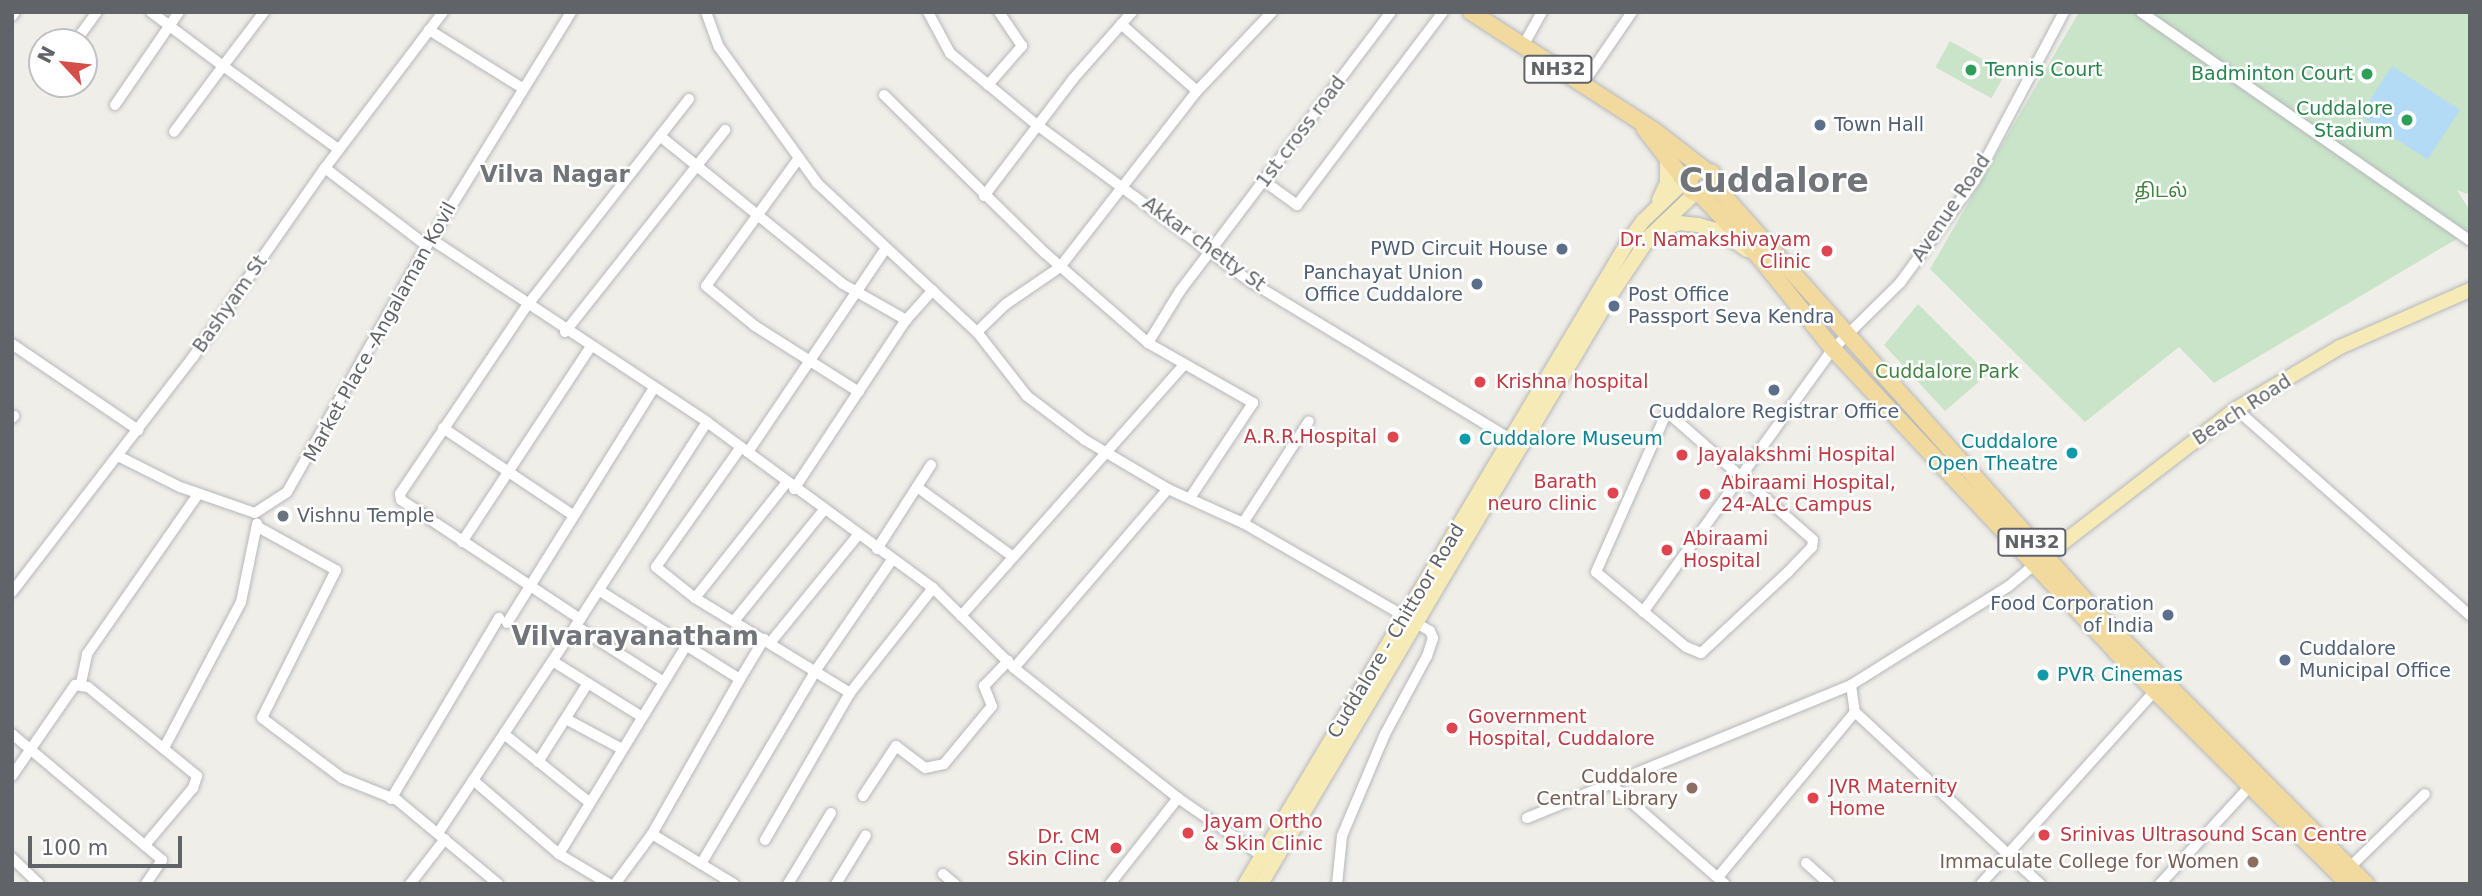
<!DOCTYPE html>
<html>
<head>
<meta charset="utf-8">
<style>
  body { margin:0 }
  #map { position:relative; width:2482px; height:896px; overflow:hidden; background:#f0eee9; font-family:"DejaVu Sans","Noto Sans Tamil",sans-serif }
  div>[style] { position:absolute }
  [style*='--x'] { left:calc(var(--x)*1px); top:calc(var(--y)*1px); width:calc(var(--w)*1px); rotate:calc(var(--a)*1deg) }
  .green>* { inset:0; background:#c9e4c8; transform-origin:0 0 }
  .water>* { inset:0; background:#b3dbf6; transform-origin:0 0 }
  .roads { filter:drop-shadow(0 0 2px #b5b8bb) drop-shadow(0 0 2px #b5b8bb) }
  .minor>* { height:10px; margin:-5px; padding:0 5px; transform-origin:5px; border-radius:5px; background:#fff }
  .major>* { height:14px; margin:-7px; padding:0 7px; transform-origin:7px; border-radius:7px; background:#f6eab7 }
  .highway>* { height:16px; margin:-8px; padding:0 8px; transform-origin:8px; border-radius:8px; background:#f2d99e }
  .dots>* { width:19px; height:19px; translate:-50% -50%; box-sizing:border-box; border:4px solid #fff; border-radius:50% }
  span { translate:-50% -50%; white-space:nowrap; text-align:center; line-height:1.15; -webkit-text-stroke:5px #fff; paint-order:stroke }
  .shield-label span { padding:2px 5px; background:#fff; border:2px solid; border-radius:5px; -webkit-text-stroke-width:0 }
  .shield-label { font-size:18px; color:#606367; font-weight:700 }
  .leisure-label { font-size:19px; color:#27864d }
  .left { translate:0 -50%; text-align:left }
  .right { translate:-100% -50%; text-align:right }
  .service-label { font-size:19px; color:#4e5e75 }
  .street-label { font-size:19px; color:#606367 }
  .park-label { font-size:19px; color:#418442 }
  .health-label { font-size:19px; color:#be3a42 }
  .culture-label { font-size:19px; color:#0d838f }
  .worship-label { font-size:19px; color:#5b616d }
  .education-label { font-size:19px; color:#785e54 }
  .quarter-label { font-size:23px; color:#717579; font-weight:700 }
  .district-label { font-size:26px; color:#717579; font-weight:700 }
  .town-label { font-size:33px; color:#717579; font-weight:700 }
  .frame { position:absolute; inset:0; border:14px solid #606367; pointer-events:none }
  .north { position:absolute; left:28px; top:28px; width:70px; height:70px; box-sizing:border-box; background:#fff; border:2px solid #bfc1c2; border-radius:50%; rotate:297deg; font-size:19px; font-weight:700; line-height:28px; text-align:center; color:#606367 }
  .north::after { content:''; display:block; margin:auto; width:24px; height:32px; background:#d64e48; clip-path:polygon(50% 0,100% 100%,50% 72%,0 100%) }
  .scale { position:absolute; left:28px; top:836px; width:154px; height:32px; box-sizing:border-box; border:4px solid #606367; border-top:0; padding-left:9px; font-size:21px; line-height:24px; white-space:nowrap; color:#606367; -webkit-text-stroke:5px #fff; paint-order:stroke }
</style>
</head>
<body>
<div id="map">
  <div class="green">
    <div style="clip-path:polygon(2079px 12px,2470px 12px,2470px 189px,2467px 194px,2457px 190px,2470px 211px,2470px 231px,2214px 383px,2179px 347px,2085px 422px,1930px 269px)"></div>
    <div style="left:1950px;top:41px;width:64px;height:30px;rotate:29deg"></div>
    <div style="clip-path:polygon(1918px 304px,1988px 374px,1945px 411px,1884px 345px)"></div>
  </div>
  <div class="water">
    <div style="left:2392px;top:66px;width:81px;height:59px;rotate:33deg"></div>
  </div>
  <div class="roads">
    <div class="minor">
      <div style="--x:151;--y:12;--w:90;--a:36.9"></div>
      <div style="--x:223;--y:66;--w:82;--a:126.6"></div>
      <div style="--x:264;--y:12;--w:68;--a:127.2"></div>
      <div style="--x:223;--y:66;--w:142;--a:35.8"></div>
      <div style="--x:706;--y:12;--w:37;--a:70"></div>
      <div style="--x:719;--y:47;--w:168;--a:54.2"></div>
      <div style="--x:817;--y:183;--w:219;--a:43"></div>
      <div style="--x:977;--y:332;--w:81;--a:52"></div>
      <div style="--x:1027;--y:396;--w:73;--a:37.2"></div>
      <div style="--x:1085;--y:440;--w:96;--a:30.6"></div>
      <div style="--x:1168;--y:489;--w:82;--a:24.4"></div>
      <div style="--x:1243;--y:523;--w:216;--a:30"></div>
      <div style="--x:1430;--y:631;--w:8;--a:67"></div>
      <div style="--x:1433;--y:638;--w:19;--a:108"></div>
      <div style="--x:1427;--y:656;--w:89;--a:118.3"></div>
      <div style="--x:1385;--y:734;--w:111;--a:112.9"></div>
      <div style="--x:1342;--y:836;--w:48;--a:95.9"></div>
      <div style="--x:928;--y:12;--w:47;--a:61.8"></div>
      <div style="--x:950;--y:53;--w:113;--a:39.6"></div>
      <div style="--x:1037;--y:125;--w:265;--a:36.3"></div>
      <div style="--x:1251;--y:282;--w:307;--a:31.2"></div>
      <div style="--x:2141;--y:12;--w:401;--a:34.8"></div>
      <div style="--x:12;--y:16;--w:5;--a:-53"></div>
      <div style="--x:1121;--y:24;--w:101;--a:41.4"></div>
      <div style="--x:429;--y:30;--w:110;--a:31.9"></div>
      <div style="--x:75;--y:42;--w:37;--a:-54"></div>
      <div style="--x:1523;--y:46;--w:39;--a:-61"></div>
      <div style="--x:988;--y:85;--w:52;--a:-48.9"></div>
      <div style="--x:1022;--y:46;--w:41;--a:-124.1"></div>
      <div style="--x:1582;--y:85;--w:88;--a:-55.6"></div>
      <div style="--x:884;--y:95;--w:226;--a:44.5"></div>
      <div style="--x:1045;--y:253;--w:137;--a:41.1"></div>
      <div style="--x:1148;--y:343;--w:121;--a:29.7"></div>
      <div style="--x:1253;--y:403;--w:114;--a:123.6"></div>
      <div style="--x:689;--y:99;--w:261;--a:128.1"></div>
      <div style="--x:528;--y:304;--w:229;--a:124"></div>
      <div style="--x:400;--y:494;--w:6;--a:81"></div>
      <div style="--x:401;--y:500;--w:215;--a:33.6"></div>
      <div style="--x:580;--y:619;--w:234;--a:-57.2"></div>
      <div style="--x:115;--y:105;--w:113;--a:-55.5"></div>
      <div style="--x:660;--y:136;--w:235;--a:39"></div>
      <div style="--x:843;--y:284;--w:73;--a:29.7"></div>
      <div style="--x:799;--y:158;--w:158;--a:126"></div>
      <div style="--x:706;--y:286;--w:63;--a:39.2"></div>
      <div style="--x:755;--y:326;--w:123;--a:32.4"></div>
      <div style="--x:325;--y:168;--w:128;--a:37.4"></div>
      <div style="--x:1264;--y:181;--w:41;--a:36"></div>
      <div style="--x:1297;--y:205;--w:242;--a:-52.9"></div>
      <div style="--x:984;--y:196;--w:147;--a:-52.7"></div>
      <div style="--x:1073;--y:79;--w:89;--a:-48.6"></div>
      <div style="--x:431;--y:239;--w:331;--a:33.5"></div>
      <div style="--x:707;--y:422;--w:280;--a:36.3"></div>
      <div style="--x:933;--y:588;--w:114;--a:44.6"></div>
      <div style="--x:1014;--y:668;--w:209;--a:38.4"></div>
      <div style="--x:1178;--y:798;--w:109;--a:34.6"></div>
      <div style="--x:565;--y:332;--w:258;--a:-51.6"></div>
      <div style="--x:977;--y:332;--w:40;--a:-44"></div>
      <div style="--x:1006;--y:304;--w:65;--a:-34.4"></div>
      <div style="--x:1060;--y:267;--w:223;--a:-52.1"></div>
      <div style="--x:1197;--y:91;--w:109;--a:-46.5"></div>
      <div style="--x:1148;--y:343;--w:61;--a:-58.4"></div>
      <div style="--x:1180;--y:291;--w:350;--a:-52.9"></div>
      <div style="--x:12;--y:344;--w:153;--a:34.3"></div>
      <div style="--x:2236;--y:409;--w:312;--a:41.4"></div>
      <div style="--x:1667;--y:412;--w:194;--a:41.2"></div>
      <div style="--x:1813;--y:540;--w:7;--a:98"></div>
      <div style="--x:1812;--y:547;--w:35;--a:134"></div>
      <div style="--x:1788;--y:572;--w:119;--a:137"></div>
      <div style="--x:1701;--y:653;--w:16;--a:-158"></div>
      <div style="--x:1686;--y:647;--w:117;--a:-140.2"></div>
      <div style="--x:1596;--y:572;--w:175;--a:-66.1"></div>
      <div style="--x:12;--y:418;--w:3;--a:-45"></div>
      <div style="--x:443;--y:428;--w:156;--a:33.8"></div>
      <div style="--x:741;--y:447;--w:147;--a:125.3"></div>
      <div style="--x:656;--y:567;--w:50;--a:38.5"></div>
      <div style="--x:695;--y:598;--w:182;--a:31.5"></div>
      <div style="--x:748;--y:452;--w:246;--a:-55.9"></div>
      <div style="--x:118;--y:456;--w:69;--a:26.6"></div>
      <div style="--x:180;--y:487;--w:79;--a:19.1"></div>
      <div style="--x:255;--y:513;--w:38;--a:-33"></div>
      <div style="--x:287;--y:492;--w:291;--a:-60.4"></div>
      <div style="--x:431;--y:239;--w:267;--a:-58.3"></div>
      <div style="--x:917;--y:487;--w:117;--a:36"></div>
      <div style="--x:794;--y:489;--w:203;--a:-56.5"></div>
      <div style="--x:906;--y:320;--w:40;--a:-48"></div>
      <div style="--x:1243;--y:523;--w:121;--a:-57.1"></div>
      <div style="--x:258;--y:527;--w:89;--a:28.9"></div>
      <div style="--x:336;--y:570;--w:165;--a:116.6"></div>
      <div style="--x:262;--y:718;--w:100;--a:36.9"></div>
      <div style="--x:342;--y:778;--w:59;--a:21.8"></div>
      <div style="--x:397;--y:800;--w:131;--a:39.7"></div>
      <div style="--x:462;--y:542;--w:235;--a:-56.6"></div>
      <div style="--x:877;--y:549;--w:100;--a:-57.3"></div>
      <div style="--x:600;--y:591;--w:165;--a:32.2"></div>
      <div style="--x:740;--y:679;--w:47;--a:-59"></div>
      <div style="--x:12;--y:592;--w:297;--a:-52.4"></div>
      <div style="--x:193;--y:357;--w:231;--a:-55.1"></div>
      <div style="--x:325;--y:168;--w:196;--a:-52.9"></div>
      <div style="--x:695;--y:598;--w:147;--a:-51.6"></div>
      <div style="--x:1643;--y:612;--w:324;--a:-54.2"></div>
      <div style="--x:1833;--y:349;--w:94;--a:-44.6"></div>
      <div style="--x:1900;--y:283;--w:127;--a:-53.9"></div>
      <div style="--x:1975;--y:180;--w:190;--a:-62.1"></div>
      <div style="--x:961;--y:616;--w:334;--a:-48.4"></div>
      <div style="--x:734;--y:621;--w:141;--a:-51"></div>
      <div style="--x:507;--y:623;--w:277;--a:-58"></div>
      <div style="--x:576;--y:626;--w:104;--a:32.5"></div>
      <div style="--x:770;--y:643;--w:139;--a:-50.8"></div>
      <div style="--x:554;--y:662;--w:104;--a:32"></div>
      <div style="--x:1014;--y:668;--w:236;--a:-49.3"></div>
      <div style="--x:81;--y:683;--w:30;--a:-78"></div>
      <div style="--x:87;--y:654;--w:195;--a:-55.2"></div>
      <div style="--x:1851;--y:685;--w:27;--a:82"></div>
      <div style="--x:1855;--y:712;--w:253;--a:42.9"></div>
      <div style="--x:566;--y:719;--w:64;--a:28.2"></div>
      <div style="--x:12;--y:734;--w:196;--a:40"></div>
      <div style="--x:162;--y:860;--w:29;--a:124"></div>
      <div style="--x:504;--y:734;--w:109;--a:38.7"></div>
      <div style="--x:164;--y:748;--w:165;--a:-62.2"></div>
      <div style="--x:241;--y:602;--w:80;--a:-78.4"></div>
      <div style="--x:538;--y:762;--w:93;--a:-57.7"></div>
      <div style="--x:12;--y:776;--w:111;--a:-55.3"></div>
      <div style="--x:75;--y:685;--w:13;--a:9"></div>
      <div style="--x:88;--y:687;--w:141;--a:39.2"></div>
      <div style="--x:197;--y:776;--w:13;--a:108"></div>
      <div style="--x:193;--y:788;--w:75;--a:130.1"></div>
      <div style="--x:473;--y:780;--w:113;--a:40.7"></div>
      <div style="--x:559;--y:854;--w:58;--a:31"></div>
      <div style="--x:1613;--y:786;--w:149;--a:41.2"></div>
      <div style="--x:863;--y:796;--w:60;--a:-56.6"></div>
      <div style="--x:896;--y:746;--w:36;--a:37"></div>
      <div style="--x:925;--y:768;--w:19;--a:-12"></div>
      <div style="--x:944;--y:764;--w:75;--a:-50.4"></div>
      <div style="--x:992;--y:706;--w:22;--a:-112"></div>
      <div style="--x:984;--y:686;--w:35;--a:-46"></div>
      <div style="--x:391;--y:799;--w:211;--a:-59.2"></div>
      <div style="--x:1527;--y:818;--w:350;--a:-22.3"></div>
      <div style="--x:1851;--y:685;--w:186;--a:-32.1"></div>
      <div style="--x:2009;--y:586;--w:34;--a:-40"></div>
      <div style="--x:438;--y:833;--w:257;--a:-56.4"></div>
      <div style="--x:652;--y:834;--w:178;--a:-60.4"></div>
      <div style="--x:765;--y:840;--w:170;--a:-60"></div>
      <div style="--x:850;--y:693;--w:134;--a:-51.7"></div>
      <div style="--x:559;--y:854;--w:244;--a:-58.6"></div>
      <div style="--x:12;--y:858;--w:37;--a:44"></div>
      <div style="--x:1806;--y:863;--w:31;--a:42"></div>
      <div style="--x:701;--y:864;--w:226;--a:-59.3"></div>
      <div style="--x:816;--y:670;--w:134;--a:-55.4"></div>
      <div style="--x:2351;--y:866;--w:103;--a:-44.2"></div>
      <div style="--x:943;--y:874;--w:16;--a:40"></div>
      <div style="--x:1718;--y:877;--w:214;--a:-50.3"></div>
      <div style="--x:410;--y:884;--w:57;--a:-52.1"></div>
      <div style="--x:615;--y:884;--w:62;--a:-53.5"></div>
      <div style="--x:652;--y:834;--w:96;--a:31.4"></div>
      <div style="--x:788;--y:884;--w:83;--a:-58.8"></div>
      <div style="--x:836;--y:884;--w:57;--a:-58.5"></div>
      <div style="--x:1110;--y:884;--w:110;--a:-51.7"></div>
      <div style="--x:1981;--y:884;--w:258;--a:-48"></div>
      <div style="--x:2160;--y:884;--w:134;--a:-47.4"></div>
    </div>
    <div class="major">
      <div style="--x:1659;--y:200;--w:19;--a:-65"></div>
      <div style="--x:1667;--y:183;--w:23;--a:-90"></div>
      <div style="--x:1656;--y:232;--w:25;--a:-21"></div>
      <div style="--x:1679;--y:223;--w:19;--a:6"></div>
      <div style="--x:1698;--y:225;--w:22;--a:16"></div>
      <div style="--x:1719;--y:231;--w:34;--a:34"></div>
      <div style="--x:2038;--y:562;--w:250;--a:-37.7"></div>
      <div style="--x:2236;--y:409;--w:121;--a:-30.8"></div>
      <div style="--x:2340;--y:347;--w:142;--a:-23.7"></div>
      <div style="--x:1245;--y:884;--w:744;--a:-59.19"></div>
      <div style="--x:1626;--y:245;--w:29;--a:-55"></div>
      <div style="--x:1643;--y:221;--w:68;--a:-43.8"></div>
      <div style="--x:1261;--y:884;--w:687;--a:-59.29"></div>
      <div style="--x:1612;--y:293;--w:70;--a:-56.1"></div>
      <div style="--x:1651;--y:235;--w:59;--a:-43.6"></div>
    </div>
    <div class="highway">
      <div style="--x:1471;--y:12;--w:219;--a:32.9"></div>
      <div style="--x:1655;--y:131;--w:62;--a:37.8"></div>
      <div style="--x:1644;--y:128;--w:73;--a:52.2"></div>
      <div style="--x:1715;--y:186;--w:575;--a:48.24"></div>
      <div style="--x:2098;--y:615;--w:380;--a:45.1"></div>
      <div style="--x:1702;--y:196;--w:9;--a:-18"></div>
      <div style="--x:1711;--y:193;--w:13;--a:-72"></div>
      <div style="--x:1715;--y:181;--w:9;--a:-111"></div>
      <div style="--x:1712;--y:173;--w:14;--a:-163"></div>
      <div style="--x:1699;--y:169;--w:13;--a:141"></div>
      <div style="--x:1689;--y:177;--w:14;--a:82"></div>
      <div style="--x:1691;--y:191;--w:12;--a:24"></div>
      <div style="--x:1702;--y:196;--w:85;--a:46.9"></div>
      <div style="--x:1760;--y:258;--w:117;--a:51.3"></div>
      <div style="--x:1833;--y:349;--w:416;--a:46.9"></div>
      <div style="--x:2117;--y:653;--w:327;--a:44.9"></div>
    </div>
  </div>
  <div class="dots">
    <div style="left:1971px;top:70px;background:#2e9e5b"></div>
    <div style="left:2367px;top:74px;background:#2e9e5b"></div>
    <div style="left:2407px;top:120px;background:#2e9e5b"></div>
    <div style="left:1820px;top:125px;background:#5c6f8a"></div>
    <div style="left:1562px;top:249px;background:#5c6f8a"></div>
    <div style="left:1827px;top:251px;background:#e0444e"></div>
    <div style="left:1477px;top:284px;background:#5c6f8a"></div>
    <div style="left:1614px;top:306px;background:#5c6f8a"></div>
    <div style="left:1480px;top:382px;background:#e0444e"></div>
    <div style="left:1774px;top:390px;background:#5c6f8a"></div>
    <div style="left:1393px;top:437px;background:#e0444e"></div>
    <div style="left:1465px;top:439px;background:#0f9aa8"></div>
    <div style="left:2072px;top:453px;background:#0f9aa8"></div>
    <div style="left:1682px;top:455px;background:#e0444e"></div>
    <div style="left:1613px;top:493px;background:#e0444e"></div>
    <div style="left:1705px;top:494px;background:#e0444e"></div>
    <div style="left:283px;top:516px;background:#6b7280"></div>
    <div style="left:1667px;top:550px;background:#e0444e"></div>
    <div style="left:2168px;top:615px;background:#5c6f8a"></div>
    <div style="left:2285px;top:660px;background:#5c6f8a"></div>
    <div style="left:2043px;top:675px;background:#0f9aa8"></div>
    <div style="left:1452px;top:728px;background:#e0444e"></div>
    <div style="left:1692px;top:788px;background:#8d6e63"></div>
    <div style="left:1813px;top:798px;background:#e0444e"></div>
    <div style="left:1188px;top:833px;background:#e0444e"></div>
    <div style="left:2044px;top:835px;background:#e0444e"></div>
    <div style="left:1116px;top:848px;background:#e0444e"></div>
    <div style="left:2253px;top:862px;background:#8d6e63"></div>
  </div>
  <div class="shield-label">
    <span style="left:1558px;top:69px">NH32</span>
    <span style="left:2032px;top:542px">NH32</span>
  </div>
  <div class="leisure-label">
    <span class="left" style="left:1985px;top:70px">Tennis Court</span>
    <span class="right" style="left:2353px;top:74px">Badminton Court</span>
    <span class="right" style="left:2393px;top:120px">Cuddalore<br>Stadium</span>
  </div>
  <div class="service-label">
    <span class="left" style="left:1834px;top:125px">Town Hall</span>
    <span class="right" style="left:1548px;top:249px">PWD Circuit House</span>
    <span class="right" style="left:1463px;top:284px">Panchayat Union<br>Office Cuddalore</span>
    <span class="left" style="left:1628px;top:306px">Post Office<br>Passport Seva Kendra</span>
    <span style="left:1774px;top:412px">Cuddalore Registrar Office</span>
    <span class="right" style="left:2154px;top:615px">Food Corporation<br>of India</span>
    <span class="left" style="left:2299px;top:660px">Cuddalore<br>Municipal Office</span>
  </div>
  <div class="street-label">
    <span style="left:1301px;top:132px;rotate:-53deg">1st cross road</span>
    <span style="left:1951px;top:208px;rotate:-56deg">Avenue Road</span>
    <span style="left:1204px;top:244px;rotate:36deg">Akkar chetty St</span>
    <span style="left:230px;top:304px;rotate:-55deg">Bashyam St</span>
    <span style="left:380px;top:332px;rotate:-61deg">Market Place -Angalaman Kovil</span>
    <span style="left:2242px;top:410px;rotate:-33deg">Beach Road</span>
    <span style="left:1396px;top:631px;rotate:-59deg">Cuddalore - Chittoor Road</span>
  </div>
  <div class="park-label">
    <span style="left:2161px;top:191px">திடல்</span>
    <span style="left:1947px;top:372px">Cuddalore Park</span>
  </div>
  <div class="health-label">
    <span class="right" style="left:1811px;top:251px">Dr. Namakshivayam<br>Clinic</span>
    <span class="left" style="left:1496px;top:382px">Krishna hospital</span>
    <span class="right" style="left:1377px;top:437px">A.R.R.Hospital</span>
    <span class="left" style="left:1698px;top:455px">Jayalakshmi Hospital</span>
    <span class="right" style="left:1597px;top:493px">Barath<br>neuro clinic</span>
    <span class="left" style="left:1721px;top:494px">Abiraami Hospital,<br>24-ALC Campus</span>
    <span class="left" style="left:1683px;top:550px">Abiraami<br>Hospital</span>
    <span class="left" style="left:1468px;top:728px">Government<br>Hospital, Cuddalore</span>
    <span class="left" style="left:1829px;top:798px">JVR Maternity<br>Home</span>
    <span class="left" style="left:1204px;top:833px">Jayam Ortho<br>&amp; Skin Clinic</span>
    <span class="left" style="left:2060px;top:835px">Srinivas Ultrasound Scan Centre</span>
    <span class="right" style="left:1100px;top:848px">Dr. CM<br>Skin Clinc</span>
  </div>
  <div class="culture-label">
    <span class="left" style="left:1479px;top:439px">Cuddalore Museum</span>
    <span class="right" style="left:2058px;top:453px">Cuddalore<br>Open Theatre</span>
    <span class="left" style="left:2057px;top:675px">PVR Cinemas</span>
  </div>
  <div class="worship-label">
    <span class="left" style="left:297px;top:516px">Vishnu Temple</span>
  </div>
  <div class="education-label">
    <span class="right" style="left:1678px;top:788px">Cuddalore<br>Central Library</span>
    <span class="right" style="left:2239px;top:862px">Immaculate College for Women</span>
  </div>
  <div class="quarter-label">
    <span style="left:555px;top:174px">Vilva Nagar</span>
  </div>
  <div class="district-label">
    <span style="left:635px;top:637px">Vilvarayanatham</span>
  </div>
  <div class="town-label">
    <span style="left:1774px;top:181px">Cuddalore</span>
  </div>
  <div class="frame"></div>
  <div class="north">N</div>
  <div class="scale">100 m</div>
</div>
</body>
</html>
